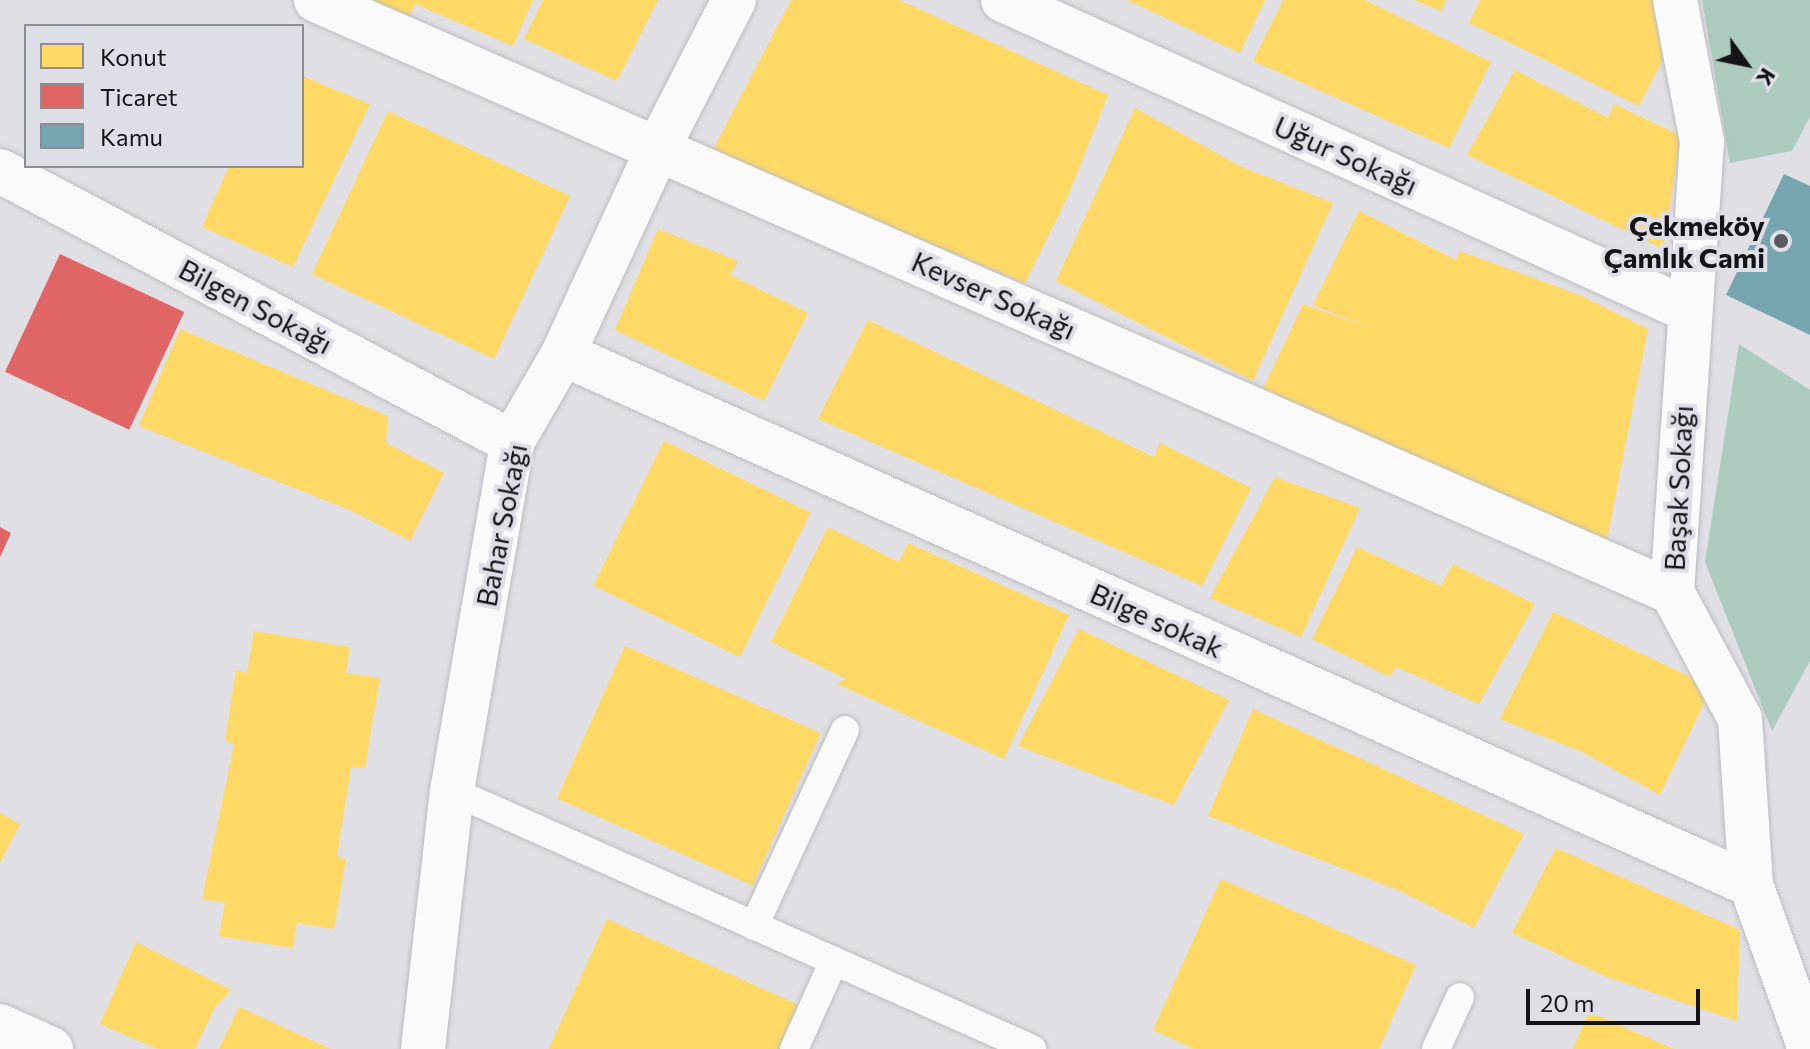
<!DOCTYPE html>
<html>
<head>
<meta charset="utf-8">
<style>
  body { margin:0 }
  #map { position:relative; width:1810px; height:1049px; overflow:hidden; background:#dfdfe4; font-family:Commissioner,sans-serif }
  div>[style] { position:absolute }
  [style*='--x'] { left:calc(var(--x)*1px); top:calc(var(--y)*1px); width:calc(var(--w)*1px); rotate:calc(var(--a)*1deg) }
  .green>* { inset:0; background:#accbbe }
  .homes>* { inset:0; background:#ffd966; transform-origin:0 0 }
  .shops>* { inset:0; background:#e06666; transform-origin:0 0 }
  .public>* { inset:0; background:#76a5af }
  .roads { filter:drop-shadow(0 0 2px #bcbcc0) drop-shadow(0 0 2px #bcbcc0) }
  .lane>* { height:28px; margin:-14px; padding:0 14px; transform-origin:14px; border-radius:14px; background:#fafafb }
  .street>* { height:44px; margin:-22px; padding:0 22px; transform-origin:22px; border-radius:22px; background:#fafafb }
  .dots>* { width:22px; height:22px; translate:-50% -50%; box-sizing:border-box; border:4px solid #dddee6; border-radius:50% }
  span { translate:-50% -50%; white-space:nowrap; text-align:center; line-height:1.15; -webkit-text-stroke:8px #dddee6; paint-order:stroke }
  .street-label { font-size:28px; color:#141417 }
  .poi-label { font-size:28px; color:#141417; font-weight:700 }
  .right { translate:-100% -50%; text-align:right }
  .legend { position:absolute; left:24px; top:24px; width:280px; height:144px; box-sizing:border-box; background:#dddee6; border:2px solid #8d8d93; margin:0; padding:10px 14px; list-style:none; font-size:24px; color:#141417 }
  .legend li { display:flex; align-items:center; gap:16px; height:40px }
  .legend b { width:40px; border:2px solid #8d8d93 }
  .north { position:absolute; left:1706px; top:24px; width:80px; height:80px; -webkit-text-stroke:6px #dddee6; paint-order:stroke; rotate:123deg; font-size:22px; font-weight:700; line-height:32px; text-align:center; color:#141417 }
  .north::after { content:''; display:block; margin:auto; width:28px; height:36px; background:#141417; clip-path:polygon(50% 0,100% 100%,50% 72%,0 100%) }
  .scale { position:absolute; left:1526px; top:989px; width:174px; height:36px; box-sizing:border-box; border:4px solid #141417; border-top:0; padding-left:10px; font-size:24px; line-height:28px; white-space:nowrap; color:#141417; -webkit-text-stroke:6px #dddee6; paint-order:stroke }
</style>
</head>
<body>
<div id="map">
  <div class="green">
    <div style="clip-path:polygon(1702px 0,1810px 0,1810px 117px,1792px 151px,1730px 163px)"></div>
    <div style="clip-path:polygon(1739px 344px,1810px 390px,1810px 661px,1772px 731px,1705px 562px)"></div>
  </div>
  <div class="homes">
    <div style="clip-path:polygon(372px 0,533px 0,513px 46px,415px 4px,409px 17px)"></div>
    <div style="clip-path:polygon(543px 0,658px 0,617px 81px,524px 39px)"></div>
    <div style="clip-path:polygon(791px 0,899px 0,1108px 95px,1069px 194px,1025px 283px,712px 152px)"></div>
    <div style="clip-path:polygon(1127px 0,1265px 0,1240px 53px)"></div>
    <div style="clip-path:polygon(1283px 0,1365px 0,1491px 62px,1449px 148px,1253px 61px)"></div>
    <div style="clip-path:polygon(1414px 0,1446px 0,1441px 11px)"></div>
    <div style="clip-path:polygon(1480px 0,1658px 0,1662px 61px,1639px 106px,1469px 23px)"></div>
    <div style="clip-path:polygon(1515px 70px,1608px 118px,1614px 104px,1681px 136px,1663px 249px,1467px 155px)"></div>
    <div style="clip-path:polygon(302px 76px,370px 104px,293px 267px,202px 227px,229px 166px,302px 166px)"></div>
    <div style="clip-path:polygon(1135px 108px,1240px 166px,1333px 203px,1253px 381px,1056px 281px)"></div>
    <div style="left:388px;top:111px;width:201px;height:180px;rotate:25deg"></div>
    <div style="clip-path:polygon(1359px 211px,1456px 260px,1460px 251px,1582px 296px,1648px 329px,1605px 550px,1263px 389px,1303px 304px,1373px 329px,1313px 305px)"></div>
    <div style="clip-path:polygon(658px 229px,738px 261px,730px 275px,808px 313px,764px 401px,615px 330px)"></div>
    <div style="clip-path:polygon(868px 320px,1154px 457px,1160px 443px,1251px 488px,1202px 586px,818px 419px)"></div>
    <div style="clip-path:polygon(180px 329px,388px 416px,386px 443px,444px 473px,410px 541px,352px 511px,139px 426px)"></div>
    <div style="left:664px;top:441px;width:163px;height:161px;rotate:26deg"></div>
    <div style="clip-path:polygon(1275px 477px,1360px 508px,1301px 637px,1210px 598px)"></div>
    <div style="clip-path:polygon(828px 527px,899px 562px,908px 543px,1069px 615px,1004px 759px,837px 684px,846px 679px,771px 642px)"></div>
    <div style="clip-path:polygon(1357px 547px,1441px 586px,1453px 564px,1535px 604px,1479px 704px,1396px 667px,1390px 677px,1312px 639px)"></div>
    <div style="clip-path:polygon(1553px 612px,1712px 687px,1660px 795px,1582px 752px,1500px 719px)"></div>
    <div style="clip-path:polygon(1079px 629px,1229px 700px,1174px 805px,1018px 746px)"></div>
    <div style="clip-path:polygon(254px 631px,350px 647px,346px 673px,380px 678px,365px 768px,351px 767px,337px 857px,346px 859px,334px 929px,297px 923px,293px 948px,219px 936px,225px 903px,202px 899px,234px 745px,225px 740px,236px 670px,247px 673px)"></div>
    <div style="left:625px;top:646px;width:214px;height:167px;rotate:24deg"></div>
    <div style="clip-path:polygon(1253px 709px,1524px 834px,1474px 928px,1400px 891px,1208px 816px)"></div>
    <div style="clip-path:polygon(0 813px,20px 824px,0 863px)"></div>
    <div style="clip-path:polygon(1556px 848px,1740px 930px,1737px 1021px,1607px 977px,1512px 933px)"></div>
    <div style="clip-path:polygon(1221px 879px,1416px 965px,1379px 1049px,1194px 1049px,1153px 1030px)"></div>
    <div style="clip-path:polygon(607px 919px,801px 1006px,783px 1049px,549px 1049px)"></div>
    <div style="clip-path:polygon(136px 942px,231px 990px,215px 1007px,195px 1049px,157px 1049px,100px 1024px)"></div>
    <div style="clip-path:polygon(239px 1007px,331px 1049px,219px 1049px)"></div>
    <div style="clip-path:polygon(1589px 1012px,1674px 1049px,1573px 1049px)"></div>
  </div>
  <div class="shops">
    <div style="left:60px;top:254px;width:137px;height:130px;rotate:25deg"></div>
    <div style="clip-path:polygon(0 527px,11px 533px,0 557px)"></div>
  </div>
  <div class="public">
    <div style="clip-path:polygon(1784px 174px,1810px 186px,1810px 335px,1726px 295px)"></div>
  </div>
  <div class="roads">
    <div class="lane">
      <div style="--x:452;--y:791;--w:635;--a:23.98"></div>
      <div style="--x:754;--y:926;--w:216;--a:-65.1"></div>
      <div style="--x:794;--y:1049;--w:97;--a:-65.6"></div>
      <div style="--x:1436;--y:1049;--w:57;--a:-65.2"></div>
    </div>
    <div class="street">
      <div style="--x:316;--y:0;--w:1480;--a:23.59"></div>
      <div style="--x:1003;--y:0;--w:752;--a:24.35"></div>
      <div style="--x:1675;--y:0;--w:144;--a:79.2"></div>
      <div style="--x:1702;--y:141;--w:452;--a:93.8"></div>
      <div style="--x:1672;--y:592;--w:144;--a:61.8"></div>
      <div style="--x:1740;--y:719;--w:166;--a:86.2"></div>
      <div style="--x:1751;--y:885;--w:174;--a:70.2"></div>
      <div style="--x:0;--y:171;--w:579;--a:27.89"></div>
      <div style="--x:563;--y:354;--w:1301;--a:24.08"></div>
      <div style="--x:0;--y:1026;--w:56;--a:24.3"></div>
      <div style="--x:423;--y:1049;--w:260;--a:-83.6"></div>
      <div style="--x:452;--y:791;--w:354;--a:-80.2"></div>
      <div style="--x:512;--y:442;--w:102;--a:-59.9"></div>
      <div style="--x:563;--y:354;--w:227;--a:-65.2"></div>
      <div style="--x:658;--y:148;--w:166;--a:-62.8"></div>
    </div>
  </div>
  <div class="dots">
    <div style="left:1781px;top:241px;background:#5b5b5f"></div>
  </div>
  <div class="street-label">
    <span style="left:1346px;top:155px;rotate:24deg">Uğur Sokağı</span>
    <span style="left:994px;top:295px;rotate:24deg">Kevser Sokağı</span>
    <span style="left:256px;top:306px;rotate:28deg">Bilgen Sokağı</span>
    <span style="left:1678px;top:488px;rotate:-87deg">Başak Sokağı</span>
    <span style="left:501px;top:525px;rotate:-79deg">Bahar Sokağı</span>
    <span style="left:1157px;top:620px;rotate:24deg">Bilge sokak</span>
  </div>
  <div class="poi-label">
    <span class="right" style="left:1765px;top:241px">Çekmeköy<br>Çamlık Cami</span>
  </div>
  <ul class="legend">
  <li><b style="height:22px;background:#ffd966"></b>Konut</li>
  <li><b style="height:22px;background:#e06666"></b>Ticaret</li>
  <li><b style="height:22px;background:#76a5af"></b>Kamu</li>
  </ul>
  <div class="north">K</div>
  <div class="scale">20 m</div>
</div>
</body>
</html>
